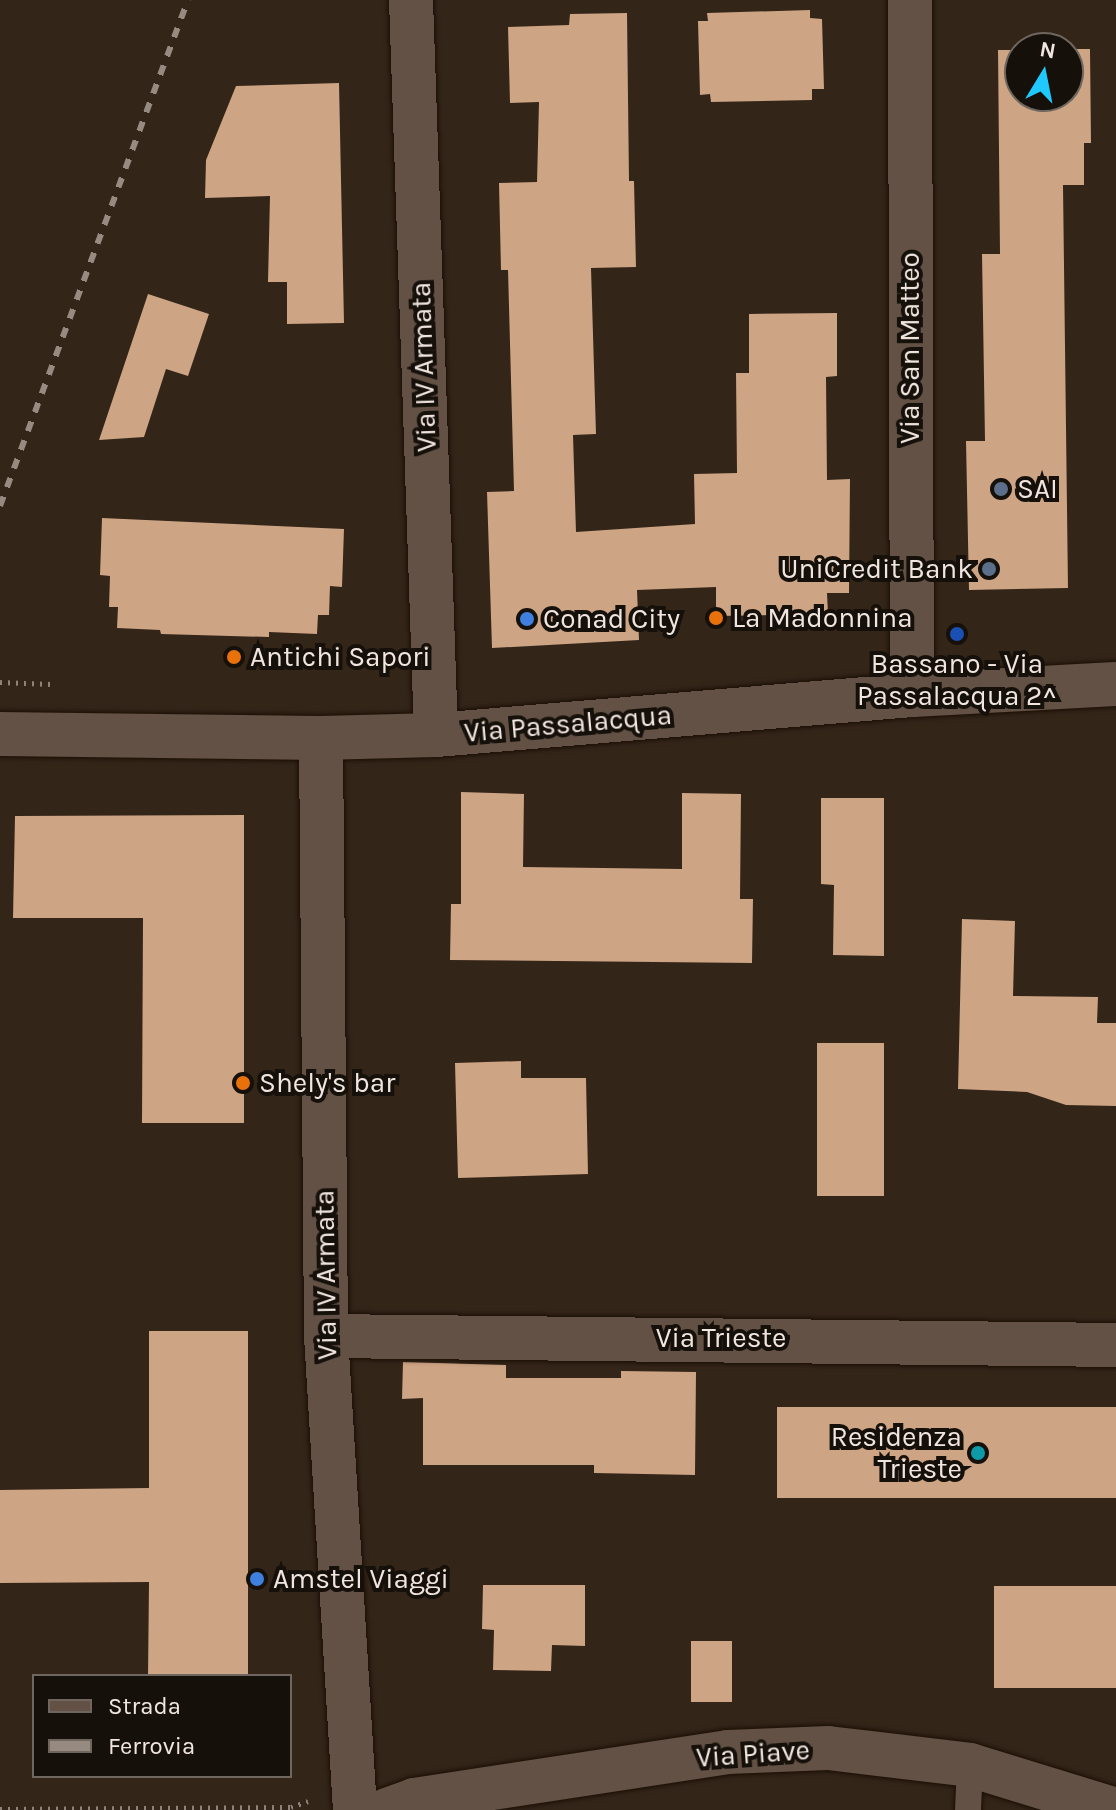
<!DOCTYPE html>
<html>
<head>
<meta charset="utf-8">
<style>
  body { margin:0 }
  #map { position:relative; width:1116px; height:1810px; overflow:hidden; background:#342519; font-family:Karla,sans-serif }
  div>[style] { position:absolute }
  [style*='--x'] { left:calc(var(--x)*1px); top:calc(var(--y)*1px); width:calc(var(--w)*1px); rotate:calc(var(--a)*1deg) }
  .building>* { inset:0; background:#cda484; transform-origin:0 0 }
  .path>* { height:5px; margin-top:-2.5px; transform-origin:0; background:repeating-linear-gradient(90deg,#8f8278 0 2px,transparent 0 8px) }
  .roads { filter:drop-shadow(0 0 2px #1b0e04) drop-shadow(0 0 2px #1b0e04) }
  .service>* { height:26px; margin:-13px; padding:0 13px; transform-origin:13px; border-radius:13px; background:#625144 }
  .minor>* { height:44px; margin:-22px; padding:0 22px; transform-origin:22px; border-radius:22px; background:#625144 }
  .tertiary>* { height:44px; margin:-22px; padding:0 22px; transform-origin:22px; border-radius:22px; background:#625144 }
  .rail>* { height:6px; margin-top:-3px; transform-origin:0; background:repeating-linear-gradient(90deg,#978a81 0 10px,transparent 0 20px) }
  .dots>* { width:22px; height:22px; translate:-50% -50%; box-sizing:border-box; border:4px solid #16100a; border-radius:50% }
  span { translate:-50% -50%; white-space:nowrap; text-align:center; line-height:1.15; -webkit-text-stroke:8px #16100a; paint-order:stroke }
  .street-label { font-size:28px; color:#f1e6df }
  .poi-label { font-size:28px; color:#f1e6df }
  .left { translate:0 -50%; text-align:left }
  .right { translate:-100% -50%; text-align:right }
  .legend { position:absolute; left:32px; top:1674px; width:260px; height:104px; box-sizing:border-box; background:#16100a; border:2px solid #6e665f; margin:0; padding:10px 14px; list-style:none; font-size:24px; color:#f1e6df }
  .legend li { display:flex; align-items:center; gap:16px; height:40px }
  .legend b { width:40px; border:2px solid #6e665f }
  .north { position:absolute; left:1004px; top:32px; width:80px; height:80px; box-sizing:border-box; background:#16100a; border:2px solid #6e665f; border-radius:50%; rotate:10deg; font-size:22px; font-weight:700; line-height:32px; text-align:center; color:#f1e6df }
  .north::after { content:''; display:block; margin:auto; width:28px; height:36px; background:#1fc9fd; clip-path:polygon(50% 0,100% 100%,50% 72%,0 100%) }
</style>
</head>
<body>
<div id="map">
  <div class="building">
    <div style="clip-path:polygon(810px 10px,810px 18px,822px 19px,824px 89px,812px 89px,812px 100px,711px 102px,710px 94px,700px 95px,698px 21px,708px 21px,707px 13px)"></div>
    <div style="clip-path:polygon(627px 13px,629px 181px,634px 181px,636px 267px,591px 268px,596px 434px,573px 435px,576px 532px,695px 524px,694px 474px,737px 473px,736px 373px,749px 373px,749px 314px,837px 313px,837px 376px,826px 377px,827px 480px,850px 479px,849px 593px,827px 593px,828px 614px,716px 616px,716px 587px,637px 590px,639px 640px,492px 648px,487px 492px,514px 491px,508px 270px,501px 270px,499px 183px,537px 182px,539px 102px,510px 103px,508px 27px,569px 25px,570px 14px)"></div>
    <div style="clip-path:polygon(1068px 49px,1090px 49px,1091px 143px,1084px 143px,1084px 185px,1063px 185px,1068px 588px,969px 590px,966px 441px,985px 441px,982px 254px,1000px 254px,998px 50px,1020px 50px,1020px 96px,1068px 96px)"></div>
    <div style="clip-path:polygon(339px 83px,344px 323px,287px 324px,287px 282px,268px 282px,270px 196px,205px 198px,206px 160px,236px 86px)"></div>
    <div style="clip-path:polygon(148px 294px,209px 314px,188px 376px,166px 369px,144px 437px,99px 440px)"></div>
    <div style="clip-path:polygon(102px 518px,344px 529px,342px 587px,330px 586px,329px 615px,318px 615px,317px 634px,269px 632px,269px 637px,161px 634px,160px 630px,117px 628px,118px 607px,109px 607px,110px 576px,100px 575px)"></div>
    <div style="clip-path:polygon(461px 792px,524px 794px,523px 867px,682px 869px,682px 793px,741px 794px,740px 899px,753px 899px,752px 963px,450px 960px,451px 904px,461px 904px)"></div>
    <div style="clip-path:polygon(821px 798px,884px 798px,884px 956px,833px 955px,834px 885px,821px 884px)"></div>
    <div style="clip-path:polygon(244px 815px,244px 1123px,142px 1123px,143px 918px,13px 918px,15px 816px)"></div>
    <div style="clip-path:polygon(962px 919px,1015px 921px,1013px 996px,1098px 997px,1097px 1023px,1116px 1023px,1116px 1106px,1066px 1105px,1027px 1092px,958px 1089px)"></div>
    <div style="left:884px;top:1043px;width:153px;height:67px;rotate:90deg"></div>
    <div style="clip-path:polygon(521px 1061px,521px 1078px,586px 1078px,588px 1174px,458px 1178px,455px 1063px)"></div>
    <div style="clip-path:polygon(149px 1331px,248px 1331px,248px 1676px,148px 1676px,149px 1582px,0 1583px,0 1490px,149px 1488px)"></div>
    <div style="clip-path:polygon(403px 1362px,506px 1365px,506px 1378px,621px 1378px,621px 1371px,696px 1372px,695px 1475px,594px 1473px,594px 1465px,423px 1465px,423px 1398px,402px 1399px)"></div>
    <div style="left:777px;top:1407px;width:339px;height:91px"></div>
    <div style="clip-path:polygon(483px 1585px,585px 1585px,585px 1646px,552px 1645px,551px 1671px,493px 1670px,494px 1630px,482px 1629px)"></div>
    <div style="left:994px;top:1586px;width:122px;height:102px"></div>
    <div style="left:691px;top:1641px;width:41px;height:61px"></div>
  </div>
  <div class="path">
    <div style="--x:0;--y:682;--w:51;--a:2.2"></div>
    <div style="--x:0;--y:1809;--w:291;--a:-0.4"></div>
    <div style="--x:291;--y:1807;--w:18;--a:-19"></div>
  </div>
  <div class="roads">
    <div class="service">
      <div style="--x:968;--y:1810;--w:45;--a:-87.5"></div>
    </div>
    <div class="minor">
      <div style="--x:411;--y:0;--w:735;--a:88.05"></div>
      <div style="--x:910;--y:0;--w:695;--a:89.84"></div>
      <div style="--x:321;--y:738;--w:598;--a:89.52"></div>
      <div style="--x:326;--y:1336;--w:475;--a:86.5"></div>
      <div style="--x:326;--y:1336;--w:790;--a:0.65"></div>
      <div style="--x:387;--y:1810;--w:29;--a:-20"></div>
      <div style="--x:414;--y:1800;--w:318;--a:-8.7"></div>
      <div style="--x:728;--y:1752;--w:100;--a:-2.3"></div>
      <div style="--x:828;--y:1748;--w:143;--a:6.8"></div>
      <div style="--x:970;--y:1765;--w:153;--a:17.1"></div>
    </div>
    <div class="tertiary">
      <div style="--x:0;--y:734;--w:321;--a:0.7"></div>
      <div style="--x:321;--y:738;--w:115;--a:-1.5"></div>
      <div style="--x:436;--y:735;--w:478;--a:-4.8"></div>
      <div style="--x:912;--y:695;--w:204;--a:-3.1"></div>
    </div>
  </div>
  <div class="rail">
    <div style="--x:0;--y:506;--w:540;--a:-69.62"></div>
  </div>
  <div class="dots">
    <div style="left:1001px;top:489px;background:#5c6f8a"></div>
    <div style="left:989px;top:569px;background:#5c6f8a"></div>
    <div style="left:716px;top:618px;background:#e8710a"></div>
    <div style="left:527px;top:619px;background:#3f7fe0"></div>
    <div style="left:957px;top:634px;background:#1a4fb4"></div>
    <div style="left:234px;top:657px;background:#e8710a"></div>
    <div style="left:243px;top:1083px;background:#e8710a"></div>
    <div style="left:978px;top:1453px;background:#0f9aa8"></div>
    <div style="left:257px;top:1579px;background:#3f7fe0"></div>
  </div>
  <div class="street-label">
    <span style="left:910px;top:348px;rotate:-90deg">Via San Matteo</span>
    <span style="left:424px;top:367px;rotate:-92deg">Via IV Armata</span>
    <span style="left:568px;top:724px;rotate:-5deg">Via Passalacqua</span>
    <span style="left:326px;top:1275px;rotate:-91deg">Via IV Armata</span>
    <span style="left:721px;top:1338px">Via Trieste</span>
    <span style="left:753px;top:1754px;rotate:-4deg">Via Piave</span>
  </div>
  <div class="poi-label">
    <span class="left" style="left:1017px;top:489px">SAI</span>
    <span class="right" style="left:973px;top:569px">UniCredit Bank</span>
    <span class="left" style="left:732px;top:618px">La Madonnina</span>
    <span class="left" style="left:543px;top:619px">Conad City</span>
    <span class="left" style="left:250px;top:657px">Antichi Sapori</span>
    <span style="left:957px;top:680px">Bassano - Via<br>Passalacqua 2^</span>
    <span class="left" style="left:259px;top:1083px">Shely's bar</span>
    <span class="right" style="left:962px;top:1453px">Residenza<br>Trieste</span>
    <span class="left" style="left:273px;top:1579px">Amstel Viaggi</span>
  </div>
  <ul class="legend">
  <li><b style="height:10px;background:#625144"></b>Strada</li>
  <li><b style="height:10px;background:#978a81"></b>Ferrovia</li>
  </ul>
  <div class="north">N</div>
</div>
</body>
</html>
